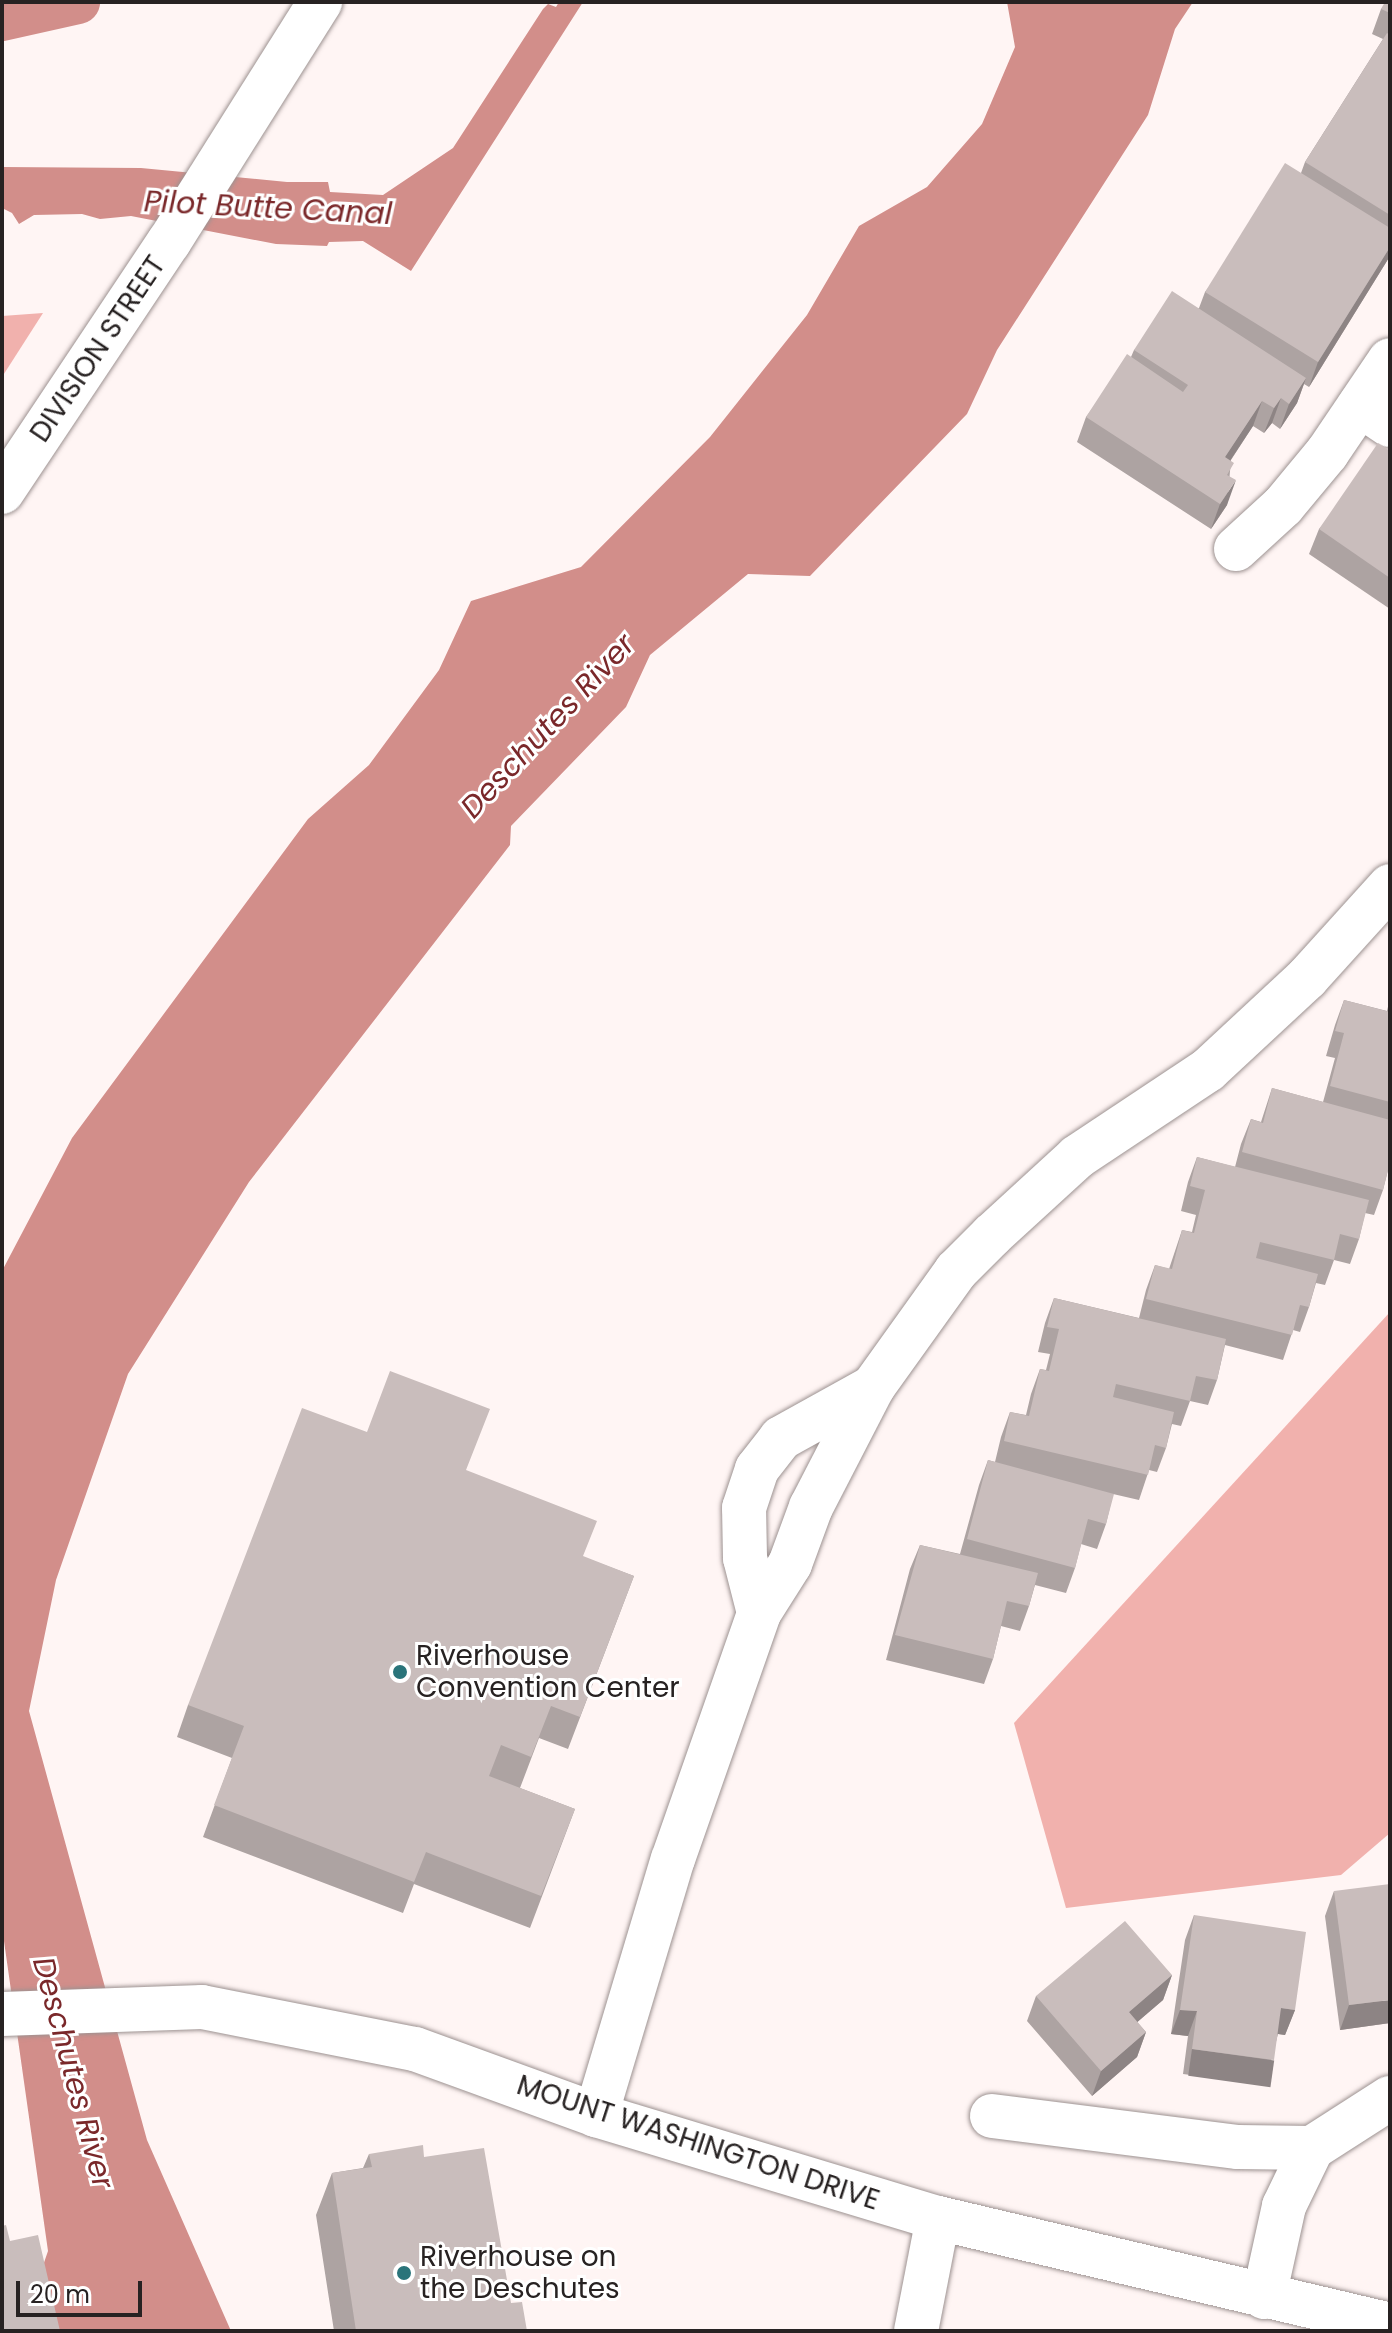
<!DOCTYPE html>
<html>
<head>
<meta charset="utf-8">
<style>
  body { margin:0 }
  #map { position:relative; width:1392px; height:2333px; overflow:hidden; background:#fff5f4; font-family:Poppins,sans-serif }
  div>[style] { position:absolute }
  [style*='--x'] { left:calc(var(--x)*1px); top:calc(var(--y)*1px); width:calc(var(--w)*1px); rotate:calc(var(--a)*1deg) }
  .green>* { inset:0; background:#f1b1ad }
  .water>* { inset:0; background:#d28e8a }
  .canal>* { height:44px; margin:-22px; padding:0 22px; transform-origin:22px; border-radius:22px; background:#d28e8a }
  .roads { filter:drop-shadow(0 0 2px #9d9291) drop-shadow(0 0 2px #9d9291) }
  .street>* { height:44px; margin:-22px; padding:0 22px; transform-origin:22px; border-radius:22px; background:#fff }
  .secondary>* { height:44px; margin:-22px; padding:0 22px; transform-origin:22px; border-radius:22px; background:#fff }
  .wall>* { inset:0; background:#ada3a2 }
  .shaded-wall>* { inset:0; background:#8d8484; transform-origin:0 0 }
  .building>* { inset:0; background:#c9bdbc }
  .dots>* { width:22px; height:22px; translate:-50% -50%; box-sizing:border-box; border:4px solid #fff; border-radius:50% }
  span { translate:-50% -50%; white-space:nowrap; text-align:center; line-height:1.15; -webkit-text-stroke:6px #fff; paint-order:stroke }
  .street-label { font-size:28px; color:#272222 }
  .poi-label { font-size:28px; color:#272222 }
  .left { translate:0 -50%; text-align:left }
  .water-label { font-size:30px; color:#7a282a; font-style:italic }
  .frame { position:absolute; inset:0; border:4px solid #272222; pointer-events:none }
  .scale { position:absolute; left:16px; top:2281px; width:126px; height:36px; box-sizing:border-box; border:4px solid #272222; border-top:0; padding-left:10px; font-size:24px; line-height:28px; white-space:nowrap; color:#272222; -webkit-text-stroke:6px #fff; paint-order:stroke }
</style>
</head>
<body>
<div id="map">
  <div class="green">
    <div style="clip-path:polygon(43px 313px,2px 377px,2px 316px)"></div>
    <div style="clip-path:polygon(1390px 1312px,1390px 1833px,1341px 1875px,1066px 1908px,1014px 1723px)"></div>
  </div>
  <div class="water">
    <div style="clip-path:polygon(559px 2px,583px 2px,411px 271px,363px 241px,329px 242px,327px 246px,276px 244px,131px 216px,100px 219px,82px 214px,34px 215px,19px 224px,12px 213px,2px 208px,2px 167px,141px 168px,287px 182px,328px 182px,330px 192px,383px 195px,453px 148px,543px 9px,548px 4px,556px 7px)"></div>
    <div style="clip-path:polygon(1007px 2px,1193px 2px,1175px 29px,1148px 115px,997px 350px,967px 414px,810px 576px,748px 574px,650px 655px,626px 707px,511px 826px,510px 845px,249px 1182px,128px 1374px,56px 1580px,29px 1711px,147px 2140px,231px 2331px,49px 2331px,36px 2286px,48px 2251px,2px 1927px,2px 1271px,72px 1138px,308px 819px,369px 765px,439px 670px,471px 601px,581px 567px,710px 437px,807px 315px,859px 226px,927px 187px,982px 124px,1015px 47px)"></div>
  </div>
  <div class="canal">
    <div style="--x:2;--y:19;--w:78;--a:-12.6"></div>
  </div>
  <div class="roads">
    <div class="street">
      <div style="--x:1360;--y:405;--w:36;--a:34"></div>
      <div style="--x:1236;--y:549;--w:64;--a:-42.5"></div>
      <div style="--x:1283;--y:506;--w:69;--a:-50.3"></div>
      <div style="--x:1327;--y:453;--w:112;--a:-55.9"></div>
      <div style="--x:759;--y:1613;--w:57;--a:-104.3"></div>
      <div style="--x:745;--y:1558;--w:50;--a:-91.1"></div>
      <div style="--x:744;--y:1508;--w:41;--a:-71.6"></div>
      <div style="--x:757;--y:1469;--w:39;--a:-52"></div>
      <div style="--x:781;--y:1438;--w:105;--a:-29"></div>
      <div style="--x:596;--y:2115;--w:267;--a:-73.3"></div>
      <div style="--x:673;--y:1859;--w:261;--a:-70.7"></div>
      <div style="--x:759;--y:1613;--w:58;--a:-57.7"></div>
      <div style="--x:790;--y:1564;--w:61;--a:-69.8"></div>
      <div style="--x:811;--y:1507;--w:135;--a:-62.7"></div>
      <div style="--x:873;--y:1387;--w:143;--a:-54.4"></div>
      <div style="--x:956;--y:1271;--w:51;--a:-45"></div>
      <div style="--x:992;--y:1235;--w:115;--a:-42.5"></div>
      <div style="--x:1077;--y:1157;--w:157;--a:-33.6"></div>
      <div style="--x:1208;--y:1070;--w:135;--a:-42.9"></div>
      <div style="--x:1307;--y:978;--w:124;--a:-47.9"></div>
      <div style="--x:992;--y:2116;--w:248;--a:7.2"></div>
      <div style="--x:1238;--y:2147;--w:74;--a:0.8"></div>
      <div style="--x:1264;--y:2297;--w:93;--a:-77.6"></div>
      <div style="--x:1284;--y:2206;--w:64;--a:-64.2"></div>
      <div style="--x:1312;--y:2148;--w:93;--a:-32.7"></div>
      <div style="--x:916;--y:2331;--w:115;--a:-79"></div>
    </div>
    <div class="secondary">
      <div style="--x:2;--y:492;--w:301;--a:-56.3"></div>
      <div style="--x:169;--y:242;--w:284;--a:-57.8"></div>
      <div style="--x:2;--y:2014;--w:200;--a:-2"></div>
      <div style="--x:202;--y:2007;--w:217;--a:11.2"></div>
      <div style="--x:415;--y:2049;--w:193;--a:20"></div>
      <div style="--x:596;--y:2115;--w:357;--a:16.8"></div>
      <div style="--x:938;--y:2218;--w:464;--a:13.3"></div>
    </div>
  </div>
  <div class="wall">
    <div style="clip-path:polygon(1390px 2px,1390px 256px,1309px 387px,1304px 384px,1297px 403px,1280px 429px,1272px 423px,1264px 433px,1253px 426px,1231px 460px,1227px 505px,1211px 529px,1077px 442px,1086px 417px,1131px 357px,1134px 350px,1199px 308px,1205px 292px,1301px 173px,1305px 162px,1383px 39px,1372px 34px,1381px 9px)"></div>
    <div style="clip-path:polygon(1390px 451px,1390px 609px,1309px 554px,1319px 529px)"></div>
    <div style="clip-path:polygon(1390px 998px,1390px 1162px,1383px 1190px,1374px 1215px,1365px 1213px,1359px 1239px,1350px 1264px,1334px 1260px,1325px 1285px,1316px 1283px,1309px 1307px,1300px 1332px,1293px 1330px,1283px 1360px,1225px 1345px,1217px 1380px,1208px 1405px,1190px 1401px,1181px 1426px,1172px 1424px,1166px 1448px,1157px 1472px,1149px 1470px,1139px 1500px,1113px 1494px,1106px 1524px,1097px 1549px,1081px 1544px,1075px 1568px,1066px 1593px,1035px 1585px,1029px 1606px,1020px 1631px,1001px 1626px,993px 1659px,984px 1684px,886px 1660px,910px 1569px,920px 1545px,960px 1554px,979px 1485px,988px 1460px,995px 1462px,1001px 1437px,1010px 1412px,1026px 1415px,1031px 1394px,1040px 1369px,1046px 1370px,1050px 1354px,1038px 1352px,1045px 1323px,1054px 1298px,1139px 1318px,1146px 1290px,1155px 1265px,1169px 1269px,1182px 1230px,1192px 1232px,1196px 1215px,1181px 1211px,1188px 1182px,1197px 1157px,1235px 1167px,1241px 1144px,1251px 1119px,1261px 1122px,1272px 1088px,1323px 1102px,1335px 1058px,1326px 1056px,1335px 1025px,1344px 1000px,1387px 1011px)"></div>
    <div style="clip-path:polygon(467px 1471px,583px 1557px,634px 1576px,568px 1749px,539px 1738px,520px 1788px,575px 1809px,530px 1928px,414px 1884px,403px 1913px,203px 1837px,232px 1758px,177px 1737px,188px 1705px)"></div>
    <div style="clip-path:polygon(1334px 1891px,1390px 2023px,1340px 2030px,1325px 1916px)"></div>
    <div style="clip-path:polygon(1194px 1915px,1295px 2010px,1285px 2035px,1278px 2034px,1265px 2085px,1183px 2074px,1188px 2036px,1171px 2034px,1185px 1940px)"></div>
    <div style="clip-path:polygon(1172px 1975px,1163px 2000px,1137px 2022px,1146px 2032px,1137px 2057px,1092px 2096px,1027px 2021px,1036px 1996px)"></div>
    <div style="clip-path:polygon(369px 2154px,424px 2157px,527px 2331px,334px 2331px,316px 2215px,332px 2173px,363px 2168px)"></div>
  </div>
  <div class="shaded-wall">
    <div style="clip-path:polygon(1390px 247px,1390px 256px,1309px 387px,1318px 362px)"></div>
    <div style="clip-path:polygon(1306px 378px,1297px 403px,1280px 429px,1289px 404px)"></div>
    <div style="clip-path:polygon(1281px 398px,1272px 423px,1264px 433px,1274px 408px)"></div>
    <div style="clip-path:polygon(1262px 401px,1253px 426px,1216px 482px,1225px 457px)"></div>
    <div style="clip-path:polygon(1236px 480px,1227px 505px,1211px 529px,1220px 504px)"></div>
    <div style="clip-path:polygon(1172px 1975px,1163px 2000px,1120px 2037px,1129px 2012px)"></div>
    <div style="clip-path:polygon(1390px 2000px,1390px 2023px,1340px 2030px,1349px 2005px)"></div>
    <div style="clip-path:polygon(1281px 2008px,1295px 2010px,1285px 2035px,1272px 2033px)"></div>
    <div style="clip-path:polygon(1180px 2010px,1197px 2011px,1188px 2036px,1171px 2034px)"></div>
    <div style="clip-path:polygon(1146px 2032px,1137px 2057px,1092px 2096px,1101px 2071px)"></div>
    <div style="left:1192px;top:2049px;width:83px;height:27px;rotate:8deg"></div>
  </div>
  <div class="building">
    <div style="clip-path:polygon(1385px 2px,1390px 2px,1390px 13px,1381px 9px)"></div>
    <div style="clip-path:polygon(1387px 33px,1390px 35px,1390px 215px,1305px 162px)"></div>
    <div style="clip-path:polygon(1285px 163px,1390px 228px,1390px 247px,1318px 362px,1205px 292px)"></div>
    <div style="clip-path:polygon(1172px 291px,1306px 378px,1289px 404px,1281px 398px,1274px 408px,1262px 401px,1225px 457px,1234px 463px,1227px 475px,1236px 480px,1220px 504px,1086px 417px,1127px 354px,1183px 392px,1188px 385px,1134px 350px)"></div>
    <div style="clip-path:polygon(1378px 443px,1390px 451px,1390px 578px,1319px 529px)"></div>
    <div style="clip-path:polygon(1344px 1000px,1390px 1012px,1390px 1102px,1330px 1086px,1344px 1033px,1335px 1031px)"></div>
    <div style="clip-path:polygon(1272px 1088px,1390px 1120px,1390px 1162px,1383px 1190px,1242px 1152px,1251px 1119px,1263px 1123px)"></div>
    <div style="clip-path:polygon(1197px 1157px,1369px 1200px,1359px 1239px,1340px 1234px,1334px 1260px,1260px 1242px,1256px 1258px,1318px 1274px,1309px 1307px,1300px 1305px,1292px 1335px,1146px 1299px,1155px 1265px,1172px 1269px,1182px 1230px,1194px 1233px,1205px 1190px,1190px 1186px)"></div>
    <div style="clip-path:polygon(1054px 1298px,1226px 1339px,1217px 1380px,1196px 1376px,1190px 1401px,1116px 1384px,1113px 1397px,1174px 1412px,1166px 1448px,1155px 1445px,1148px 1475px,1004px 1441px,1010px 1412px,1029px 1416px,1040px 1369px,1049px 1371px,1059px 1329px,1047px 1327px)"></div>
    <div style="clip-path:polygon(390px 1371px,490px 1409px,466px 1470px,597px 1521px,583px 1556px,634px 1576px,580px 1717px,551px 1706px,531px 1757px,501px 1745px,489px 1776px,575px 1809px,541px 1896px,426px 1852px,414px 1882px,214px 1805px,244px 1726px,188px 1705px,302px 1408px,367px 1432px)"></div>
    <div style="clip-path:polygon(988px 1460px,1114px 1494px,1106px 1524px,1088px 1519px,1075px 1568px,967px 1539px)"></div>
    <div style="clip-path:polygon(920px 1545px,1038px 1573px,1029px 1606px,1007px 1601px,993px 1659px,895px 1635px)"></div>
    <div style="clip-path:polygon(1390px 1884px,1390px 2000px,1349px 2005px,1334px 1891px)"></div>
    <div style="clip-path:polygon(1194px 1915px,1306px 1932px,1295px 2010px,1281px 2008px,1274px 2060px,1192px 2049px,1197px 2011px,1180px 2010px)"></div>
    <div style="clip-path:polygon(1125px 1921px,1172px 1975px,1129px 2012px,1146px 2032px,1101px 2071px,1036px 1996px)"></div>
    <div style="clip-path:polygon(423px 2145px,424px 2157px,484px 2148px,511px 2303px,522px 2302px,527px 2331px,356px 2331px,332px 2173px,372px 2167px,369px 2154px)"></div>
    <div style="clip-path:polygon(6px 2225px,10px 2241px,38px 2235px,60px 2331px,2px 2331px,2px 2226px)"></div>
  </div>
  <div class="dots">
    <div style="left:400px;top:1672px;background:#2a747a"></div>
    <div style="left:404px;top:2273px;background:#2a747a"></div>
  </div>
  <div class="street-label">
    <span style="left:98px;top:349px;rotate:-56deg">DIVISION STREET</span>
    <span style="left:698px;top:2143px;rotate:18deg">MOUNT WASHINGTON DRIVE</span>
  </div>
  <div class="poi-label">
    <span class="left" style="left:416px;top:1672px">Riverhouse<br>Convention Center</span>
    <span class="left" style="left:420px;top:2273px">Riverhouse on<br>the Deschutes</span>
  </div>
  <div class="water-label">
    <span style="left:268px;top:208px;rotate:3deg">Pilot Butte Canal</span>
    <span style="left:548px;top:726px;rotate:-47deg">Deschutes River</span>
    <span style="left:73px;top:2073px;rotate:75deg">Deschutes River</span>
  </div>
  <div class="frame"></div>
  <div class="scale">20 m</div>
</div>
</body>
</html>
